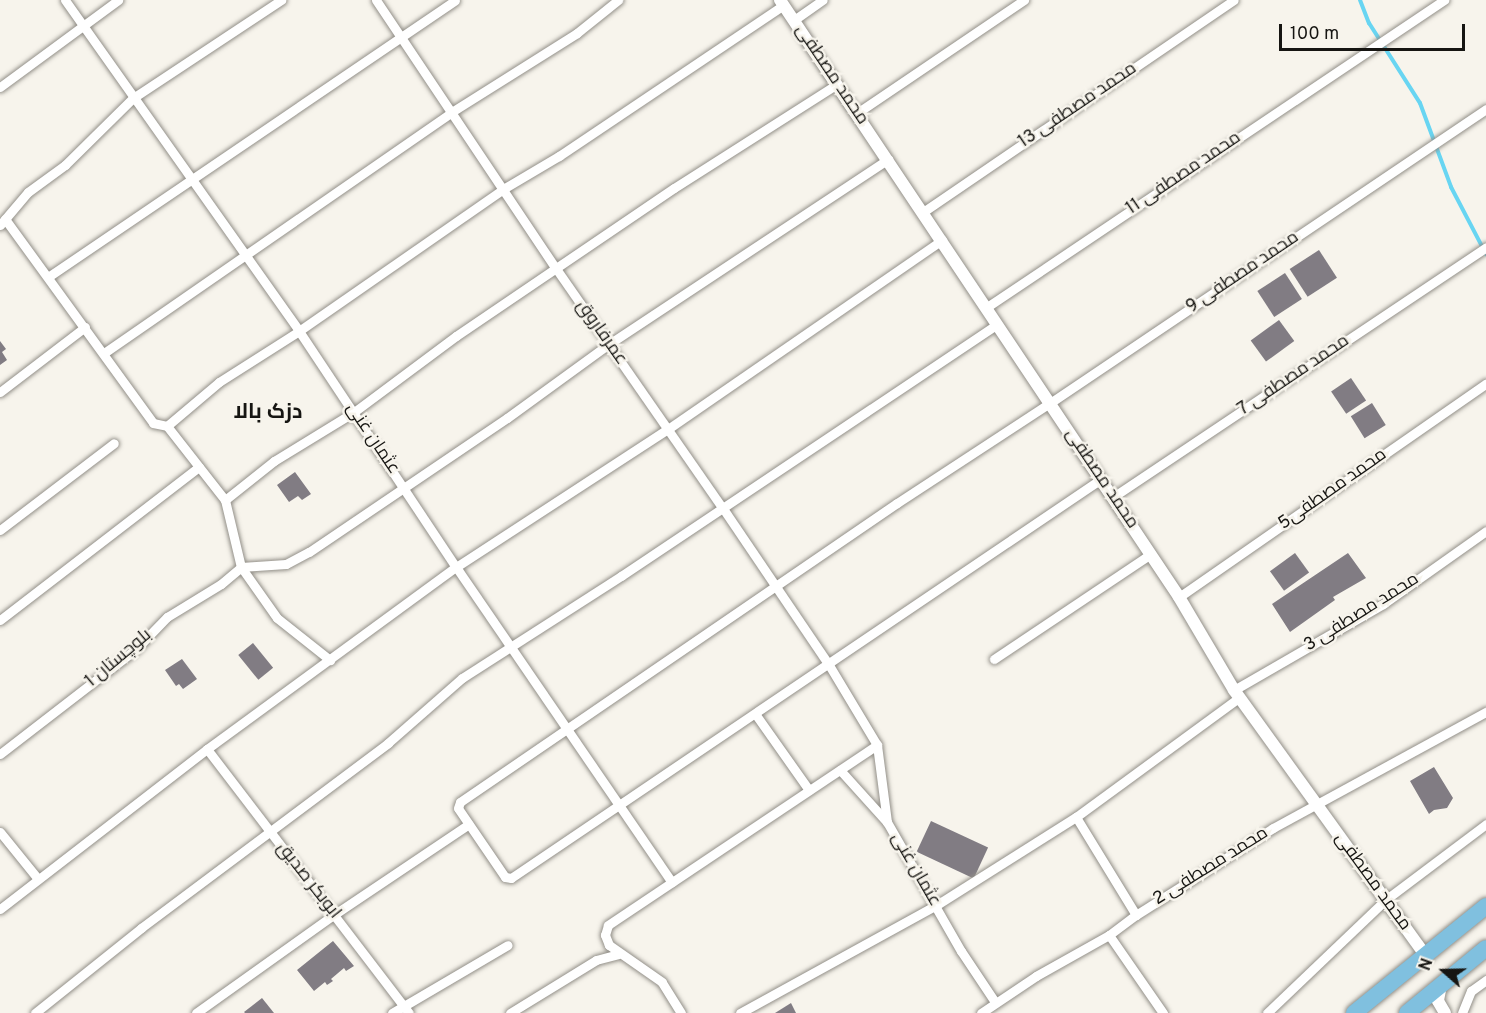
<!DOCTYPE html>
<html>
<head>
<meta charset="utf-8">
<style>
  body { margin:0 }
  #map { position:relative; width:1486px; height:1013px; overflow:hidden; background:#f7f4ec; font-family:Overpass,Cairo,sans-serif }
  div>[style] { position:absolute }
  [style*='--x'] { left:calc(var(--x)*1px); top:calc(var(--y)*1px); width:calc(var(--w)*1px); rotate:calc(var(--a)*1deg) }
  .stream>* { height:4px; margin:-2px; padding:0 2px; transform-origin:2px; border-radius:2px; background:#68d5f2 }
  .building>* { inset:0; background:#817c83; transform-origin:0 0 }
  .roads { filter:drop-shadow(0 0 2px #928f88) drop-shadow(0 0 2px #928f88) }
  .minor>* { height:9px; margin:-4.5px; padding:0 4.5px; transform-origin:4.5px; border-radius:4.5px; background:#fff }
  .tertiary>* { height:12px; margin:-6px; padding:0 6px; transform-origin:6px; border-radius:6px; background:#fff }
  .trunk>* { height:16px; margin:-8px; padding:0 8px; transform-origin:8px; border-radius:8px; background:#80c0df }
  span { translate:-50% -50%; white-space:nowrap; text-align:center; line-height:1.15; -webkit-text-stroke:5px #f7f4ec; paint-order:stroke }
  .street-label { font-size:18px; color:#161512 }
  .quarter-label { font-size:21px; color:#161512; font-weight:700 }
  .north { position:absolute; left:1414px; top:941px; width:60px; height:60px; -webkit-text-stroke:4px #f7f4ec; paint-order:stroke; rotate:290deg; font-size:16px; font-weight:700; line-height:24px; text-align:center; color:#161512 }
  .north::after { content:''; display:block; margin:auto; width:21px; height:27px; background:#161512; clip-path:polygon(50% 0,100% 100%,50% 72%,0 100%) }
  .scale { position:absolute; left:1279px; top:24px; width:186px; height:27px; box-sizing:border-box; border:3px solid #161512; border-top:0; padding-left:8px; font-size:18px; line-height:21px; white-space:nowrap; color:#161512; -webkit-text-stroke:4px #f7f4ec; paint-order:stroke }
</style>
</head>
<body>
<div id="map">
  <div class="stream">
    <div style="--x:1360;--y:0;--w:25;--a:69"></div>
    <div style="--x:1369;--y:23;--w:95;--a:57.5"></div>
    <div style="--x:1420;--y:103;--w:90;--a:69.7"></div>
    <div style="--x:1451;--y:187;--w:76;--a:62.4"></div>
  </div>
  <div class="building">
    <div style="left:1319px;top:250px;width:33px;height:35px;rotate:57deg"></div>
    <div style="left:1285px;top:273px;width:31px;height:33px;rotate:57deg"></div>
    <div style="left:1279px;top:320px;width:26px;height:35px;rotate:54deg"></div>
    <div style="clip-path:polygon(0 341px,6px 349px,2px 352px,7px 360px,0 365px)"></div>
    <div style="left:1351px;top:378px;width:27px;height:24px;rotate:56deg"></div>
    <div style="left:1372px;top:403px;width:26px;height:25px;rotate:58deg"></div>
    <div style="clip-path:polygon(295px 472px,311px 494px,302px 500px,298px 496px,289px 502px,277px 485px)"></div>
    <div style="left:1295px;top:553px;width:24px;height:31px;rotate:54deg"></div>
    <div style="clip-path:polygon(1348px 553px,1366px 578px,1333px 597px,1335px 600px,1290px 632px,1272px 604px)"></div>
    <div style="left:253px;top:643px;width:32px;height:19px;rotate:51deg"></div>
    <div style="clip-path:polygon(182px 659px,197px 679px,183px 689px,179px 684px,176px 686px,165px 670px)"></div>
    <div style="clip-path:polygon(1434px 767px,1453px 798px,1447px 808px,1434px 810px,1429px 814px,1410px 781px)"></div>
    <div style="left:931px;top:821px;width:63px;height:34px;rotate:25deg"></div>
    <div style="clip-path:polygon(333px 941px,354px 966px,346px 971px,344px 968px,331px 979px,333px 981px,327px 985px,325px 982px,314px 991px,297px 970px)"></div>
    <div style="clip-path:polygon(262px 998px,274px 1013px,245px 1013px,244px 1012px)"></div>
    <div style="clip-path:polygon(791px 1003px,796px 1013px,775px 1013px)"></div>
  </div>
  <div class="roads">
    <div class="minor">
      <div style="--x:65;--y:0;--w:405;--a:54.7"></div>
      <div style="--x:299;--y:331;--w:283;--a:56.4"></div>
      <div style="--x:456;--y:567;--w:382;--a:55.6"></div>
      <div style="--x:376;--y:0;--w:325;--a:56.2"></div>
      <div style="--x:557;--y:270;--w:289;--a:55.2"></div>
      <div style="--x:722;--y:507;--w:191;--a:55.9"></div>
      <div style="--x:829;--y:665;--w:93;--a:59"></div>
      <div style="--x:877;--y:745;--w:78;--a:82.6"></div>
      <div style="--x:887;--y:822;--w:149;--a:60.2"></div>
      <div style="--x:961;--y:951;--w:61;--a:56.3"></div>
      <div style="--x:794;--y:20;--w:35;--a:-35"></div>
      <div style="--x:0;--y:87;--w:147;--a:-36.4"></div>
      <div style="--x:857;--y:113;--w:202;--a:-34.1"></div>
      <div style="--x:923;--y:212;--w:376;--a:-34.3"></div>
      <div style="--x:5;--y:219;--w:252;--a:54"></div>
      <div style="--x:153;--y:423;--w:14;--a:12"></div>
      <div style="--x:167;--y:426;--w:94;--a:51.9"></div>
      <div style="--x:225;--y:500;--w:69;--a:76.6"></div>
      <div style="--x:241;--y:567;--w:62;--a:54.8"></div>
      <div style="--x:277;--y:618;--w:68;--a:38.4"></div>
      <div style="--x:0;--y:225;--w:43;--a:-49.7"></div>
      <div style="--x:28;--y:192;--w:46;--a:-36.1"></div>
      <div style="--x:65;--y:165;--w:95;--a:-44.6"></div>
      <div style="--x:133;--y:98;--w:178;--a:-33.5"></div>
      <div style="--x:48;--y:277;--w:492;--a:-34.2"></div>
      <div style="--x:987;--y:307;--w:551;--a:-33.89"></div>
      <div style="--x:104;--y:353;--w:421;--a:-34.7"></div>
      <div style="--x:450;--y:113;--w:150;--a:-32.2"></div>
      <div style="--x:577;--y:33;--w:53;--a:-38.8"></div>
      <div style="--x:0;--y:392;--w:107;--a:-37.4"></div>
      <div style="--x:167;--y:426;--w:68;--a:-40.2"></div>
      <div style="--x:219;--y:382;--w:95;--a:-32.5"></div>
      <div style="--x:299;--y:331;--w:249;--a:-34.8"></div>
      <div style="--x:503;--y:189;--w:65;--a:-30.5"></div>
      <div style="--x:559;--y:156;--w:271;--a:-33.9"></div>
      <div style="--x:1101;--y:479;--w:712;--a:145.93"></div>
      <div style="--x:511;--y:878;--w:6;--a:-171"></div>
      <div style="--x:505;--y:877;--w:83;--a:-124.3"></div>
      <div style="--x:458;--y:808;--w:6;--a:-72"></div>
      <div style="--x:460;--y:802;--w:529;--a:-34.38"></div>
      <div style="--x:897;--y:503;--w:183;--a:-33.2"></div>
      <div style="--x:1050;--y:403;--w:526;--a:-33.99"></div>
      <div style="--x:1113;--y:497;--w:449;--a:-33.8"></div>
      <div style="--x:225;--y:500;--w:63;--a:-38.5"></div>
      <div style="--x:274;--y:461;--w:94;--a:-31.5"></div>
      <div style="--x:354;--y:412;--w:127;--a:-36.7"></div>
      <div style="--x:456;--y:336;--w:263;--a:-34.2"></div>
      <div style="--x:674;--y:188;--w:193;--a:-32.5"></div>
      <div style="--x:0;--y:530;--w:143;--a:-37.3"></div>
      <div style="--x:241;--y:567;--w:45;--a:-3.8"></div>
      <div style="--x:286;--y:564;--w:26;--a:-28"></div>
      <div style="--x:309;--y:552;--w:239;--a:-34.1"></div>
      <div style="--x:507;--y:418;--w:126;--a:-36"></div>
      <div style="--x:609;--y:344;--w:335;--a:-33.5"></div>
      <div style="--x:1179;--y:597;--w:374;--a:-34.8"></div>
      <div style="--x:0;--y:620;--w:251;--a:-37.6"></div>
      <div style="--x:994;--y:659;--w:189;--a:-33.8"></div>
      <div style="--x:1234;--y:690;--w:172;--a:-30"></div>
      <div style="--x:1383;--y:604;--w:126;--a:-35.3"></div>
      <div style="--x:756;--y:715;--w:92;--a:54.8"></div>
      <div style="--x:207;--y:749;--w:332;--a:52.6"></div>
      <div style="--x:0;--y:754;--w:172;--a:-37.7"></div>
      <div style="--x:136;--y:649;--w:45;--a:-45.9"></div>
      <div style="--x:167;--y:617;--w:63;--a:-31.4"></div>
      <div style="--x:221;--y:584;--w:26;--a:-40"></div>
      <div style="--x:840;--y:770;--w:70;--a:47.9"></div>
      <div style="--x:1076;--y:817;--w:115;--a:58.5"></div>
      <div style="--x:0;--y:832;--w:60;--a:51"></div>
      <div style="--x:0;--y:909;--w:262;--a:-37.7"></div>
      <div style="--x:207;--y:749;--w:308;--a:-36.2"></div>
      <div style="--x:456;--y:567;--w:253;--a:-33.1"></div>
      <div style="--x:668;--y:429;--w:333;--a:-34.6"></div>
      <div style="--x:1109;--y:935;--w:95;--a:55.3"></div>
      <div style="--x:35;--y:1013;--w:136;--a:-38.7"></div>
      <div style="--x:141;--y:928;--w:309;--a:-36.8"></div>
      <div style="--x:388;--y:743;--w:98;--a:-41.3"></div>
      <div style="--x:462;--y:678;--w:189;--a:-32.7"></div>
      <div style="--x:621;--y:576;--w:453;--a:-33.8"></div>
      <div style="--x:196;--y:1013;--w:171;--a:-35.5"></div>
      <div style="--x:335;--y:914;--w:161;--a:-33.9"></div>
      <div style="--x:392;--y:1013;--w:134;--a:-30.4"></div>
      <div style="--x:510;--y:1013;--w:101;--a:-31.6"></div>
      <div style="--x:596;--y:960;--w:23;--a:-15"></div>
      <div style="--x:681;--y:1013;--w:36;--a:-122"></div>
      <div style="--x:662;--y:982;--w:65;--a:-145.1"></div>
      <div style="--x:609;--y:945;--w:11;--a:-112"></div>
      <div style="--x:605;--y:935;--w:10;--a:-73"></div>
      <div style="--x:608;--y:925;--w:324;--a:-33.8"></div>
      <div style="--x:740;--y:1013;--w:222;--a:-28.8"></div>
      <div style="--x:935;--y:906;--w:167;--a:-32.3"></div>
      <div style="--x:1076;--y:817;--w:203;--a:-36.2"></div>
      <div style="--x:981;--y:1013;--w:66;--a:-33.9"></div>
      <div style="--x:1036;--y:976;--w:84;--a:-29.3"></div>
      <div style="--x:1109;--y:935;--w:34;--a:-37"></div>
      <div style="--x:1136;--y:915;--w:162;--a:-32.4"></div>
      <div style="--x:1273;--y:828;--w:243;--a:-28.6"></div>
      <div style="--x:1267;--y:1013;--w:162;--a:-43.7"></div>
      <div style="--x:1384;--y:901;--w:128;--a:-37"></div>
      <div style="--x:1462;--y:1013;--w:24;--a:-68"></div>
      <div style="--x:1471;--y:991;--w:19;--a:-36"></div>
    </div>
    <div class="tertiary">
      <div style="--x:780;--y:0;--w:718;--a:56.24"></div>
      <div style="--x:1179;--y:597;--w:108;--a:59.4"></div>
      <div style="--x:1234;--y:690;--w:327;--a:54.2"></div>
      <div style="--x:1441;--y:985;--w:16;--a:101"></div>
      <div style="--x:1438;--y:1001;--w:14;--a:60"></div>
    </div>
    <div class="trunk">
      <div style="--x:1354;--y:1013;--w:170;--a:-39"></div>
      <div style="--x:1407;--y:1013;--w:102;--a:-39.4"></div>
    </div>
  </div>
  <div class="street-label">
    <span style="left:831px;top:75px;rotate:56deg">محمد مصطفی</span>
    <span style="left:1078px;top:106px;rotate:-34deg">محمد مصطفی 13</span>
    <span style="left:1184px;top:174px;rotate:-34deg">محمد مصطفی 11</span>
    <span style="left:1243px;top:273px;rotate:-34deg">محمد مصطفی 9</span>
    <span style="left:601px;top:333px;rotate:55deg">عمرفاروق</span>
    <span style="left:1294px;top:376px;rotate:-34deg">محمد مصطفی 7</span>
    <span style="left:372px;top:439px;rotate:56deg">عثمان غنی</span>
    <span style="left:1101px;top:479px;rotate:56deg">محمد مصطفی</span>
    <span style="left:1333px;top:490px;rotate:-35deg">محمد مصطفی5</span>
    <span style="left:1362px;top:613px;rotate:-32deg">محمد مصطفی 3</span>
    <span style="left:119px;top:659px;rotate:-40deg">بلوچستان 1</span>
    <span style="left:1211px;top:867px;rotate:-32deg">محمد مصطفی 2</span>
    <span style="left:915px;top:870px;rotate:60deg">عثمان غنی</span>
    <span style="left:308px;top:881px;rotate:52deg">ابوبکر صدیق</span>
    <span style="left:1372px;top:882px;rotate:54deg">محمد مصطفی</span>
  </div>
  <div class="quarter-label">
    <span style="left:268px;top:413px">دزک بالا</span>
  </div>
  <div class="north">N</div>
  <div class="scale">100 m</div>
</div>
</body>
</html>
